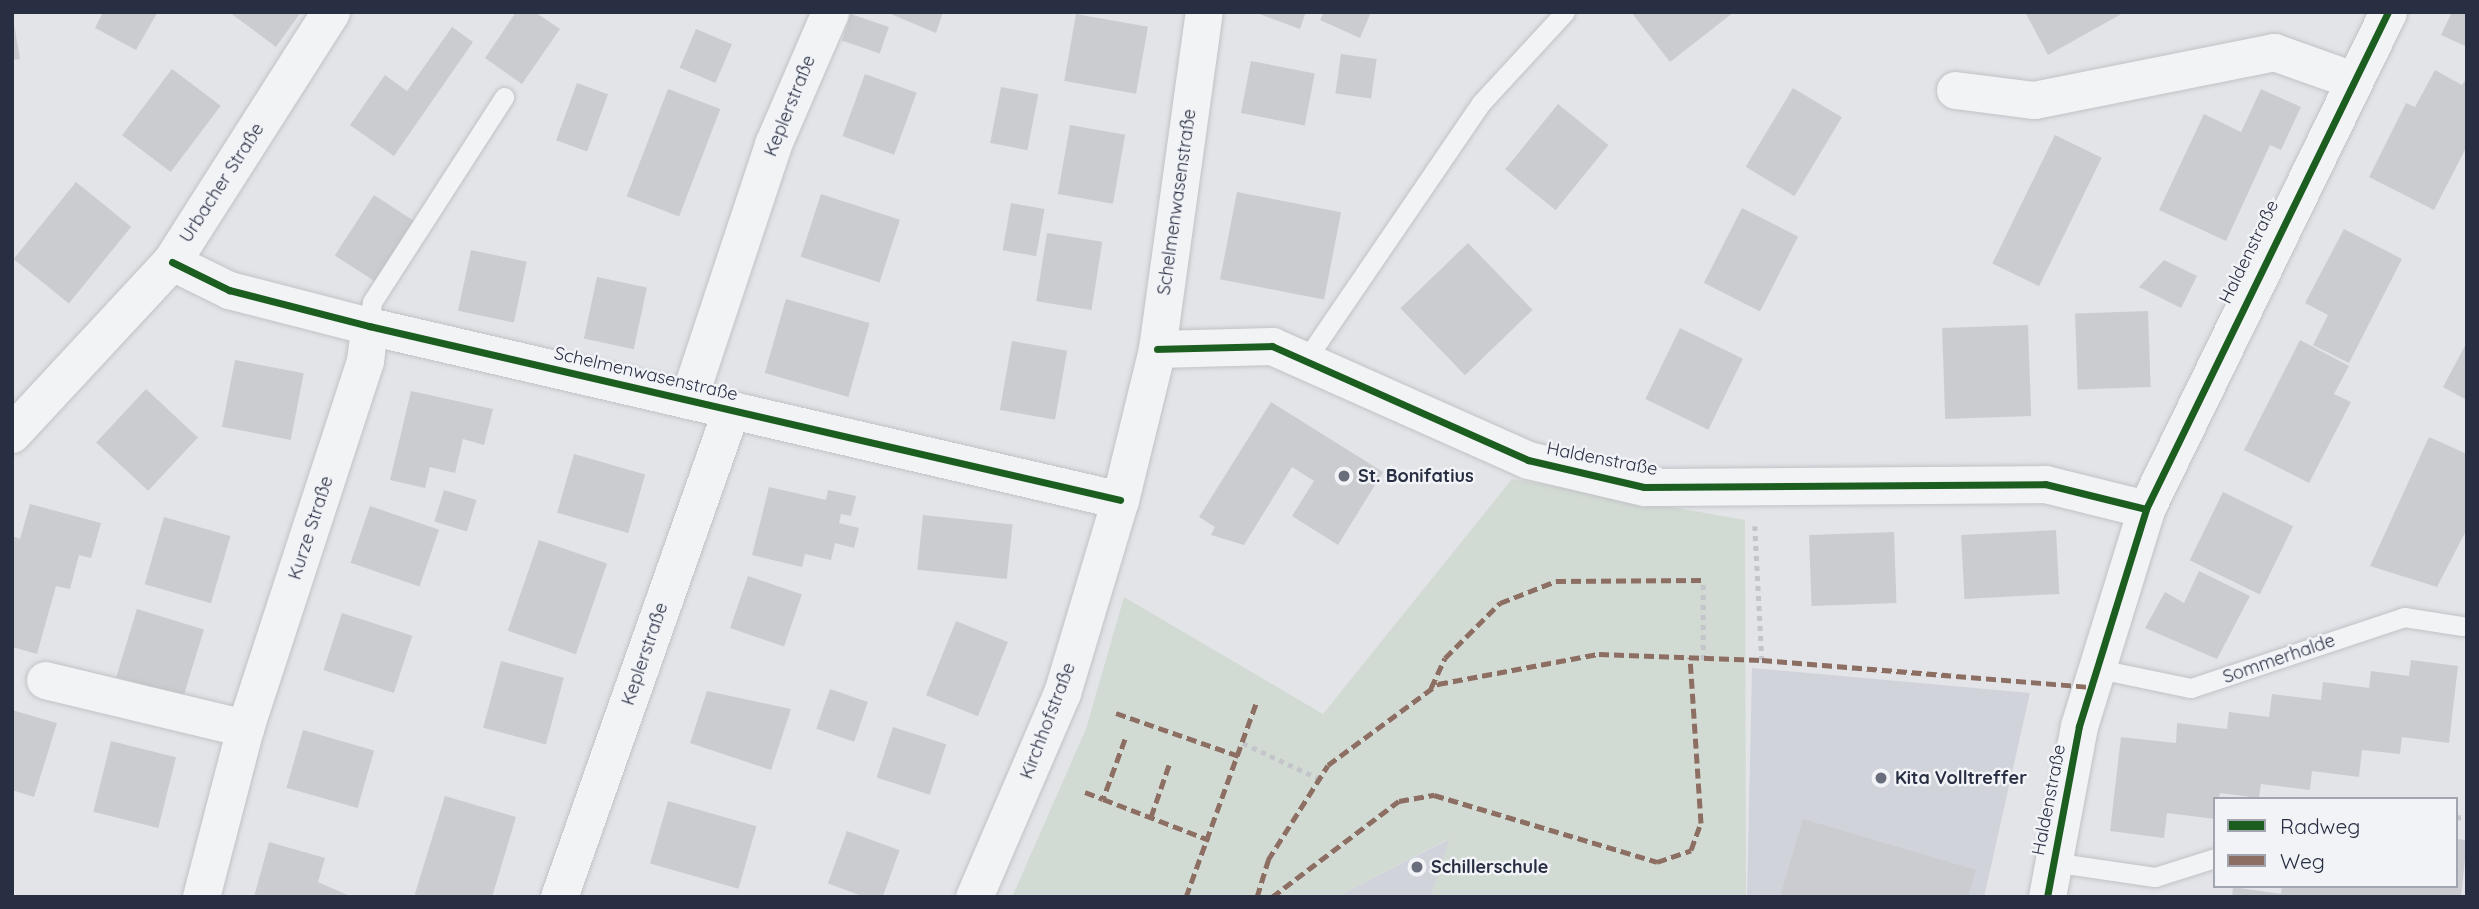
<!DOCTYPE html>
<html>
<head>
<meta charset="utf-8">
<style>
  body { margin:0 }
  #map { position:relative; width:2479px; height:909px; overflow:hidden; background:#e3e4e8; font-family:Quicksand,sans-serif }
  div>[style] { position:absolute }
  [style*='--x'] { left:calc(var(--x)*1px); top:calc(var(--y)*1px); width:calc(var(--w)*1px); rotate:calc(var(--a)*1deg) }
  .built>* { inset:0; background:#d1d3db }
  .green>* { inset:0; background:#d2dbd3 }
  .building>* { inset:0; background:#cbccd0; transform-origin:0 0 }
  .path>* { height:4.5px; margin-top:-2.25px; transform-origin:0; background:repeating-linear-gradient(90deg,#c4c5ca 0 5px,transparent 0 10px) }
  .roads { filter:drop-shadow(0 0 2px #c1c2c6) drop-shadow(0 0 2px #c1c2c6) }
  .service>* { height:19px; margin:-9.5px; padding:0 9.5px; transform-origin:9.5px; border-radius:9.5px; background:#f2f3f5 }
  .minor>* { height:37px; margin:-18.5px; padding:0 18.5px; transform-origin:18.5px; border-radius:18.5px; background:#f2f3f5 }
  .tertiary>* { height:38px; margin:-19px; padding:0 19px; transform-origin:19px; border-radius:19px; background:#f2f3f5 }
  .quiet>* { height:5px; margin-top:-2.5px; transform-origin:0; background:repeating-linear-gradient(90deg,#8d6e63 0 10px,transparent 0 15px) }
  .cycleway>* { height:7px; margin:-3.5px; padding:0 3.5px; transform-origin:3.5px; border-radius:3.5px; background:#1b5e20 }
  .dots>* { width:19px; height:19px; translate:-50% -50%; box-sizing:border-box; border:4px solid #f1f3f7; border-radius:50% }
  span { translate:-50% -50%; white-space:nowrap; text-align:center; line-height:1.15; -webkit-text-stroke:5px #f1f3f7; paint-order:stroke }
  .street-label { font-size:18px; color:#292f42 }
  .poi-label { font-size:18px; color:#292f42; font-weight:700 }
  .left { translate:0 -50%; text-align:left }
  .frame { position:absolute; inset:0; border:14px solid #292f42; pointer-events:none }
  .legend { position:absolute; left:2213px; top:797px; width:245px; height:91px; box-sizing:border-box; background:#f1f3f7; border:2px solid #a1a5af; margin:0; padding:9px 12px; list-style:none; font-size:21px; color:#292f42 }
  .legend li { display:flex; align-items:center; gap:14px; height:35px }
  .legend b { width:35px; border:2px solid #a1a5af }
</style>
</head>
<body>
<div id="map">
  <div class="built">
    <div style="clip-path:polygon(1752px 668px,2030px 693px,1984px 897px,1747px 897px)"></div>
    <div style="clip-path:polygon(1451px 838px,1431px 897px,1336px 897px)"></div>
  </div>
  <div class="green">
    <div style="clip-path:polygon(1512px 479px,1745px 520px,1746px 897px,1431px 897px,1450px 838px,1336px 897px,1012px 897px,1086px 729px,1124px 597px,1323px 714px)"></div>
  </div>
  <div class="building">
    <div style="clip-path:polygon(12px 12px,20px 59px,12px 60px)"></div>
    <div style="clip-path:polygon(103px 12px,155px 12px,157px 13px,136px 50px,95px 28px)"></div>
    <div style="clip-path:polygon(229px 12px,301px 12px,276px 47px)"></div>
    <div style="clip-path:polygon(516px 12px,535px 12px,560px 29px,522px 84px,485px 58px)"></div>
    <div style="clip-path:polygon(886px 12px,943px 12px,936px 33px)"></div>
    <div style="clip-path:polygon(1254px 12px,1306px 12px,1300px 29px)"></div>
    <div style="clip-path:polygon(1324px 12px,1371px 12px,1360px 38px,1320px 20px)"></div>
    <div style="clip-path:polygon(1631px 12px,1734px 12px,1670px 62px)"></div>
    <div style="clip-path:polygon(2025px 12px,2125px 12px,2048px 55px)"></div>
    <div style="clip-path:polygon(2452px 12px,2467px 12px,2467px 47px,2441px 35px)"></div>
    <div style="left:851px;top:14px;width:40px;height:28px;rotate:19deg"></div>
    <div style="left:1076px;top:14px;width:73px;height:68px;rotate:10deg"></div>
    <div style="clip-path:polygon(452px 27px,473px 42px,394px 156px,350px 125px,385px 75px,407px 91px)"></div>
    <div style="left:696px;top:29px;width:39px;height:42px;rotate:23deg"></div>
    <div style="left:1341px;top:54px;width:36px;height:40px;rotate:8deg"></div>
    <div style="left:1251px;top:61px;width:65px;height:53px;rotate:11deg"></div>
    <div style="left:172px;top:69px;width:61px;height:83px;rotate:37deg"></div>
    <div style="clip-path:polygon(2435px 70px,2462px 85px,2467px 77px,2467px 146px,2434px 210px,2369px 177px,2406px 103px,2415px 107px)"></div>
    <div style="left:865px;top:74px;width:55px;height:66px;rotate:20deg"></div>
    <div style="left:577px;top:83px;width:33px;height:61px;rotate:20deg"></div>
    <div style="left:1001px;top:87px;width:38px;height:57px;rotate:11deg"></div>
    <div style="left:1793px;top:88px;width:57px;height:92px;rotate:31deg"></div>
    <div style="left:668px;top:89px;width:56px;height:115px;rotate:21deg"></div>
    <div style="clip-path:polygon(2261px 89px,2301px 107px,2281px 150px,2270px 145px,2226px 241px,2159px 210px,2204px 114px,2241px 132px)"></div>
    <div style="left:1558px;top:104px;width:65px;height:84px;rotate:39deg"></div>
    <div style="left:1070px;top:125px;width:56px;height:70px;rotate:10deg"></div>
    <div style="left:2055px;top:135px;width:52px;height:143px;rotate:26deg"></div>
    <div style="left:76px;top:182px;width:71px;height:99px;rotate:39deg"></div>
    <div style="left:1237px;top:192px;width:106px;height:89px;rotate:11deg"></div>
    <div style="left:821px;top:194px;width:83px;height:66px;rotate:18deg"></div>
    <div style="left:374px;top:195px;width:50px;height:72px;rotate:33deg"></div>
    <div style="left:1011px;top:203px;width:34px;height:48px;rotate:10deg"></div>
    <div style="left:1742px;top:208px;width:63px;height:84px;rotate:27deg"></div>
    <div style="clip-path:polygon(2344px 229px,2402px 259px,2349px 363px,2313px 345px,2328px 315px,2305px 303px)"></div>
    <div style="left:1047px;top:233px;width:56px;height:69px;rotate:9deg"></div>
    <div style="left:1468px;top:243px;width:93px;height:94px;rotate:46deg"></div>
    <div style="left:471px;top:250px;width:57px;height:62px;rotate:12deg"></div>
    <div style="clip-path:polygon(2164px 260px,2197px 276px,2181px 308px,2139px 287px)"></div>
    <div style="left:597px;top:277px;width:51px;height:63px;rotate:12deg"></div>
    <div style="left:786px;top:299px;width:87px;height:77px;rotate:16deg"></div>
    <div style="left:2148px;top:311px;width:76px;height:73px;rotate:88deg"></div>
    <div style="left:2028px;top:325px;width:91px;height:86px;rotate:88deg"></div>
    <div style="left:1680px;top:328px;width:70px;height:79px;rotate:26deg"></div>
    <div style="clip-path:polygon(2300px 340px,2349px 366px,2334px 394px,2351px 402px,2309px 483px,2244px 450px)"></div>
    <div style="left:1012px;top:341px;width:56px;height:70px;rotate:10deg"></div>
    <div style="clip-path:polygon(2467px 342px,2467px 400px,2443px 387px)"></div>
    <div style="left:235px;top:360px;width:70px;height:68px;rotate:11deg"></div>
    <div style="left:146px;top:389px;width:71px;height:73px;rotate:43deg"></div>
    <div style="clip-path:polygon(411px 391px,493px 409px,484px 445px,463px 439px,455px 473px,430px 467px,425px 488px,390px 480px)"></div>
    <div style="clip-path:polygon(1271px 402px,1383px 472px,1338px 545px,1292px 516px,1314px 481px,1292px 467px,1244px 545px,1211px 535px,1215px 527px,1199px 517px)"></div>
    <div style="clip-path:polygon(2429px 437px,2467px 454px,2467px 529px,2437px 587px,2370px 566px)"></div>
    <div style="left:574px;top:454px;width:74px;height:61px;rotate:16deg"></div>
    <div style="clip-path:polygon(769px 487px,826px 500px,828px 490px,856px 496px,851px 516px,841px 514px,839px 523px,859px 528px,854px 548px,835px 543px,831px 560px,805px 554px,802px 567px,752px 555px)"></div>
    <div style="left:444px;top:490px;width:34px;height:33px;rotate:17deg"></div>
    <div style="left:2223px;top:492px;width:78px;height:76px;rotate:26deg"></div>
    <div style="clip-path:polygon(30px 504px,101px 523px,91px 558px,79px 555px,70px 589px,56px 586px,37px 654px,12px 647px,12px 536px,20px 539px)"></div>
    <div style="left:370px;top:506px;width:73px;height:60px;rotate:19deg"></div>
    <div style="left:923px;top:515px;width:90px;height:55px;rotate:6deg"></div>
    <div style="left:164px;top:517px;width:69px;height:70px;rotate:16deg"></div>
    <div style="left:2056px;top:530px;width:64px;height:95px;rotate:87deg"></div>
    <div style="left:1894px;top:532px;width:71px;height:85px;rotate:88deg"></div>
    <div style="left:539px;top:540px;width:72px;height:96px;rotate:19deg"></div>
    <div style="clip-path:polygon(2199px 571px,2250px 596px,2217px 659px,2145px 628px,2165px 592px,2184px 603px)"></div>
    <div style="left:748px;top:576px;width:57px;height:55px;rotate:19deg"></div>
    <div style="left:137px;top:609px;width:70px;height:71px;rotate:17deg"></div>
    <div style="left:342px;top:613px;width:74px;height:60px;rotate:18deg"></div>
    <div style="left:956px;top:621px;width:56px;height:80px;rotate:22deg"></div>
    <div style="clip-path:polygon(2411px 660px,2458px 666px,2449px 743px,2402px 737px,2400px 754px,2362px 750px,2359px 777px,2312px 771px,2310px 790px,2261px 784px,2259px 798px,2220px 793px,2215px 819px,2167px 813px,2164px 838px,2110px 831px,2121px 737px,2176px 743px,2177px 723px,2227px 729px,2229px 712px,2269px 717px,2272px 694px,2321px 700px,2323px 682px,2369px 688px,2371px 671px,2409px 676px)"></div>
    <div style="left:501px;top:661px;width:65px;height:69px;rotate:15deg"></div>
    <div style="left:830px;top:689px;width:40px;height:42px;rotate:19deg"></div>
    <div style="clip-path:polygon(707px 691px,791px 709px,771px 770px,690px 743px)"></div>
    <div style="clip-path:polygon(12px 710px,57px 723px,34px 797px,12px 790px)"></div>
    <div style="left:893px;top:727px;width:56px;height:53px;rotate:18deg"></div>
    <div style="left:303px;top:730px;width:74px;height:60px;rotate:16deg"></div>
    <div style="left:111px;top:741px;width:67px;height:73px;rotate:14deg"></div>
    <div style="clip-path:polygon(445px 796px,516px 817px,492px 897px,414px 897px)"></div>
    <div style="left:668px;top:801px;width:92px;height:65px;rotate:16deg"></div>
    <div style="clip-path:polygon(1803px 819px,1976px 870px,1968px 897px,1780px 897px)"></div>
    <div style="left:847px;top:831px;width:56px;height:56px;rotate:20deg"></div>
    <div style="clip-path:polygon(2456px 839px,2467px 840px,2461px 897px,2232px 897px,2233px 887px,2281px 894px,2282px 886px,2456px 886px)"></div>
    <div style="clip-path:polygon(269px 842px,325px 858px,318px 882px,352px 897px,254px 897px)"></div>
  </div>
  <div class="path">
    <div style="--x:1755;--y:526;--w:134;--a:87"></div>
    <div style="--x:1703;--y:660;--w:80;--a:-90"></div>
    <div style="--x:1243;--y:743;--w:85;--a:25.1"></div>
    <div style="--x:2456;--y:817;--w:11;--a:5"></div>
  </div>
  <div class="roads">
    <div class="service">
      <div style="--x:369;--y:326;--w:24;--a:-83"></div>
      <div style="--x:372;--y:302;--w:244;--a:-57.2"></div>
      <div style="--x:1305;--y:361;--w:312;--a:-55.7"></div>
      <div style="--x:1481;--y:103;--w:124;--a:-47.3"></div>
      <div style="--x:2094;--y:668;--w:99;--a:11.7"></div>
      <div style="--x:2191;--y:688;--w:225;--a:-18.4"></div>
      <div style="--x:2404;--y:617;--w:59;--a:8.8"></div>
      <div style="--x:2052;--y:862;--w:104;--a:8.3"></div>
      <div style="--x:2155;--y:877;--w:63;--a:-17.6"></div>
    </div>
    <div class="minor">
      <div style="--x:1955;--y:90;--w:80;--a:7.2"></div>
      <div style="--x:2034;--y:100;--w:245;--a:-11.3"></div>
      <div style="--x:2274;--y:52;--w:81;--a:19.6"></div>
      <div style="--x:172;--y:262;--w:64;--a:26.2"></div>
      <div style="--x:229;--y:290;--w:145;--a:14.4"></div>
      <div style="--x:369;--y:326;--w:771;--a:13.04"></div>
      <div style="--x:1157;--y:349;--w:115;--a:-1.5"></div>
      <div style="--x:1272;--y:346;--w:280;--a:24"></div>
      <div style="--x:1528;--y:460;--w:119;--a:13.1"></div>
      <div style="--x:1644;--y:487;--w:401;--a:-0.4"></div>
      <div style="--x:2045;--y:484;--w:104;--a:13.9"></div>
      <div style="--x:688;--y:400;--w:270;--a:-71.6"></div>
      <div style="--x:773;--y:144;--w:144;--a:-66.6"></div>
      <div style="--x:45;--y:680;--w:206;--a:13.5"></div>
      <div style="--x:245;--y:728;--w:175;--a:104.6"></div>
      <div style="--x:245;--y:728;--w:386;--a:-71.9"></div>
      <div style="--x:365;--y:361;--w:35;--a:-83"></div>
      <div style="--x:559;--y:897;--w:516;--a:-70.55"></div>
      <div style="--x:974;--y:897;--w:222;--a:-66.7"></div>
      <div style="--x:1062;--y:693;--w:202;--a:-73.3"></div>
      <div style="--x:1120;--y:500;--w:155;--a:-76.2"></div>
      <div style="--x:1157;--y:349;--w:340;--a:-82.1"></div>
      <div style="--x:2047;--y:897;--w:174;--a:-79.4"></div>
      <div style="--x:2079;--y:726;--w:227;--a:-72.8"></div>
      <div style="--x:2146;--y:509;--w:553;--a:-64.04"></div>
    </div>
    <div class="tertiary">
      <div style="--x:12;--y:434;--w:235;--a:-47.1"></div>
      <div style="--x:172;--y:262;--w:296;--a:-57.5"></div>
    </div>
  </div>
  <div class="quiet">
    <div style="--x:1431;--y:688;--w:33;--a:-65"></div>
    <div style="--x:1445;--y:658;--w:78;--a:-45"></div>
    <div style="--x:1500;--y:603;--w:60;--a:-21.4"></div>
    <div style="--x:1556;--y:581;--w:147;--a:-0.4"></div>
    <div style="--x:1116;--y:713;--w:130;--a:19.3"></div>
    <div style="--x:1125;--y:739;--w:64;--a:110.1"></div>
    <div style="--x:1103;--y:799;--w:114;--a:21.1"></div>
    <div style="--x:1085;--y:792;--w:19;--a:21"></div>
    <div style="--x:1151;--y:817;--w:58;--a:-70.9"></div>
    <div style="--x:1186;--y:897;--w:208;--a:-70.1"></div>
    <div style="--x:1257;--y:897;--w:39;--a:-73"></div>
    <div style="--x:1268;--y:860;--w:112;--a:-57.7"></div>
    <div style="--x:1328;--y:765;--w:137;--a:-36.4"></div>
    <div style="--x:1438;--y:684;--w:164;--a:-10.6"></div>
    <div style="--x:1599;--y:654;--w:163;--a:2.1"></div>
    <div style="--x:1762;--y:660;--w:328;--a:4.7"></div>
    <div style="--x:1272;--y:897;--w:159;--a:-37.1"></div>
    <div style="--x:1399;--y:801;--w:36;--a:-10"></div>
    <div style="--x:1434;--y:795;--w:233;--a:16.7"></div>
    <div style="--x:1657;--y:862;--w:36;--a:-19"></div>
    <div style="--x:1691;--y:850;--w:29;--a:-70"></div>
    <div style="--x:1701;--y:823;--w:166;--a:-93.8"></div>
  </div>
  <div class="cycleway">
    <div style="--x:172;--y:262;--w:64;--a:26.2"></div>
    <div style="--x:229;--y:290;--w:145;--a:14.4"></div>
    <div style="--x:369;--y:326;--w:771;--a:13.04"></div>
    <div style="--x:1157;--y:349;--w:115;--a:-1.5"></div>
    <div style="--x:1272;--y:346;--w:280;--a:24"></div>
    <div style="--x:1528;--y:460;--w:119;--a:13.1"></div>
    <div style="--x:1644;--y:487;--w:401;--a:-0.4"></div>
    <div style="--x:2045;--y:484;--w:104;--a:13.9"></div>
    <div style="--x:2047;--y:897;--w:174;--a:-79.4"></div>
    <div style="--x:2079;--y:726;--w:227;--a:-72.8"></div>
    <div style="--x:2146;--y:509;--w:553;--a:-64.04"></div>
  </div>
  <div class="dots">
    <div style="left:1344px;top:476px;background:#6a6e7c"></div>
    <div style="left:1881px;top:778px;background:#6a6e7c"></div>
    <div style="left:1417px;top:867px;background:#6a6e7c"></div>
  </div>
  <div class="street-label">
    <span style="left:790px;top:106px;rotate:-68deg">Keplerstraße</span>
    <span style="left:222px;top:183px;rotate:-57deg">Urbacher Straße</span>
    <span style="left:1177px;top:202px;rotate:-82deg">Schelmenwasenstraße</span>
    <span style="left:2249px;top:252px;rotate:-64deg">Haldenstraße</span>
    <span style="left:646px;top:374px;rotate:13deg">Schelmenwasenstraße</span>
    <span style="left:1602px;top:459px;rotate:11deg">Haldenstraße</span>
    <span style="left:311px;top:528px;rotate:-72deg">Kurze Straße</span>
    <span style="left:645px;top:654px;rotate:-71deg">Keplerstraße</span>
    <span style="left:2279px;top:659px;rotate:-19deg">Sommerhalde</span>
    <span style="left:1048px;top:721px;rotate:-69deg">Kirchhofstraße</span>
    <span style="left:2049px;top:800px;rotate:-79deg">Haldenstraße</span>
  </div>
  <div class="poi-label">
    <span class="left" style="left:1358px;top:476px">St. Bonifatius</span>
    <span class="left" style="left:1895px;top:778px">Kita Volltreffer</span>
    <span class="left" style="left:1431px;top:867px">Schillerschule</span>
  </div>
  <div class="frame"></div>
  <ul class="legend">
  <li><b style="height:9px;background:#1b5e20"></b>Radweg</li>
  <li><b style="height:9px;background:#8d6e63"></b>Weg</li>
  </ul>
</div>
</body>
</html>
